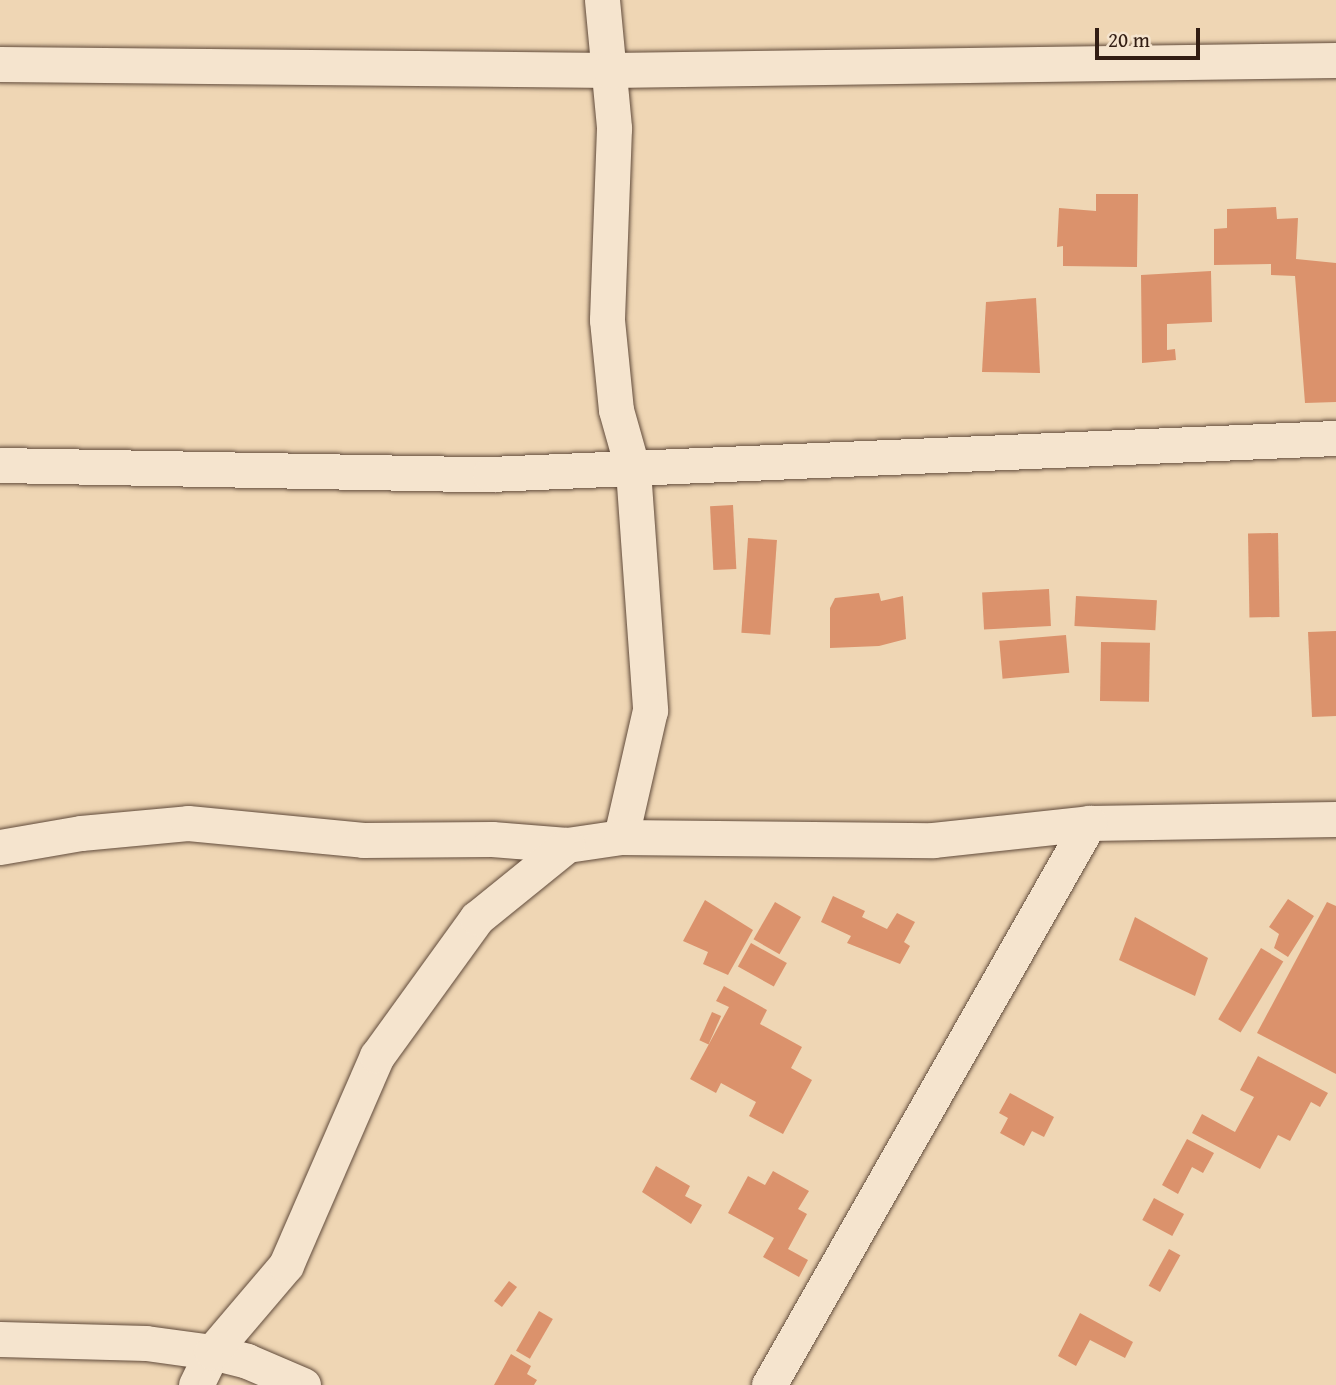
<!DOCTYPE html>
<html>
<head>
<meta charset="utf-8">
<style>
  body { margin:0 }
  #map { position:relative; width:1336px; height:1385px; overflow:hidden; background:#efd6b4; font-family:"Gentium Book Plus",serif }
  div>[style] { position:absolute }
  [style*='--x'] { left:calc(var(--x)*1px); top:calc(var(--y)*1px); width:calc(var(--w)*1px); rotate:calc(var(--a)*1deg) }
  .building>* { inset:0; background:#db926c; transform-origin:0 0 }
  .roads { filter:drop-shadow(0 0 2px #614b3b) drop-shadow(0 0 2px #614b3b) }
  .street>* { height:35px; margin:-17.5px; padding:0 17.5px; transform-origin:17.5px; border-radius:17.5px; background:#f5e4ce }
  span { translate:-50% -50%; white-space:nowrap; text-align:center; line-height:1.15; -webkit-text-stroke:6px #f5e4ce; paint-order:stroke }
  .scale { position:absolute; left:1095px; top:28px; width:105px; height:32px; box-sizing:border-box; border:4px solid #321d13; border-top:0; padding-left:9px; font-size:21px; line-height:24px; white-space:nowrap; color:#321d13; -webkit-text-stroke:5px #f5e4ce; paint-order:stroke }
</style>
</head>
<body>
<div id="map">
  <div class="building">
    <div style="clip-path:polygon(1096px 194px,1138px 194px,1137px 267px,1063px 266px,1063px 246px,1057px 247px,1059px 208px,1096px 211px)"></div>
    <div style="clip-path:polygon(1276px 207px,1277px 219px,1298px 218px,1296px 259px,1336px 263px,1336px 402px,1305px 403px,1295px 276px,1271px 275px,1271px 264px,1214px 265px,1214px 229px,1227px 228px,1227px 209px)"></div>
    <div style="clip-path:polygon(1211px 271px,1212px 322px,1167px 324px,1167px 350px,1175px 349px,1176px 360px,1142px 363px,1141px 275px)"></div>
    <div style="clip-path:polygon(1036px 298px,1040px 373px,982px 372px,986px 302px)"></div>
    <div style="left:733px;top:505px;width:64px;height:23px;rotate:87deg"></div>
    <div style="left:1278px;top:533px;width:84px;height:30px;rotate:89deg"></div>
    <div style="left:748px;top:538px;width:29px;height:95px;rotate:4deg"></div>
    <div style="left:1049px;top:589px;width:37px;height:67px;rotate:87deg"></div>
    <div style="clip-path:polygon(879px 593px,881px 601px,903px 596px,906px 639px,879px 646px,830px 648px,830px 608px,835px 598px)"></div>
    <div style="left:1076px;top:596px;width:81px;height:30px;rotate:3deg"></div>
    <div style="clip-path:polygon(1336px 631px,1336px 716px,1312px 717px,1308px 632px)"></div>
    <div style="left:1066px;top:635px;width:38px;height:67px;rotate:85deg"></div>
    <div style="left:1101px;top:642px;width:49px;height:59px;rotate:1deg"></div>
    <div style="clip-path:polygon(833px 896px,865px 911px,862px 917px,887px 929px,897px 913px,915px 922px,904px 942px,910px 946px,900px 964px,847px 943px,851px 936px,821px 922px)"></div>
    <div style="clip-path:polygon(1288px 899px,1314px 916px,1288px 957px,1274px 948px,1279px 934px,1269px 927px)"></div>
    <div style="clip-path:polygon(705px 900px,753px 930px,728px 975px,703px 964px,708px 952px,683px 941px)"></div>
    <div style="left:775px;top:902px;width:30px;height:43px;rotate:30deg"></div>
    <div style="clip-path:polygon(1327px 902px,1336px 906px,1336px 1074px,1257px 1033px)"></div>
    <div style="clip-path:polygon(1135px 917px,1208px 958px,1195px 996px,1119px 960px)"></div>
    <div style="left:751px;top:943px;width:41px;height:27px;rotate:29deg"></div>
    <div style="left:1261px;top:948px;width:26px;height:83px;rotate:31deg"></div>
    <div style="clip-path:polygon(724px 986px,767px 1010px,760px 1024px,802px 1047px,791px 1068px,812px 1080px,783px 1134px,749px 1116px,756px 1102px,721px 1083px,716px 1093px,690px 1079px,729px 1007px,716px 1001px)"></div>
    <div style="left:712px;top:1012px;width:10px;height:31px;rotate:24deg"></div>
    <div style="clip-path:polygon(1258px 1056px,1328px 1093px,1320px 1107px,1311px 1102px,1290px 1141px,1278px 1135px,1260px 1169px,1192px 1133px,1202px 1114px,1235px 1132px,1254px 1097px,1240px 1090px)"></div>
    <div style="clip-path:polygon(1010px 1093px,1054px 1117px,1044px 1137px,1032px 1131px,1024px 1146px,1000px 1133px,1008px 1118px,999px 1113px)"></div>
    <div style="clip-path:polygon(1187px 1139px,1214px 1153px,1203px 1173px,1192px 1167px,1178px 1194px,1162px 1185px)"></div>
    <div style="clip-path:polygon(656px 1166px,690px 1186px,685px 1196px,702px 1205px,691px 1224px,642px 1192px)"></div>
    <div style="clip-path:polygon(773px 1171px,809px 1191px,798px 1209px,807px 1214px,788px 1249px,808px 1260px,799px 1277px,763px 1257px,774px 1238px,728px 1213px,748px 1176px,765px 1185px)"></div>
    <div style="left:1154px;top:1198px;width:34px;height:25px;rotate:28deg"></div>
    <div style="left:1169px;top:1249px;width:13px;height:42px;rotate:29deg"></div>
    <div style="left:509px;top:1281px;width:10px;height:25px;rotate:37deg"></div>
    <div style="left:539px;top:1311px;width:16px;height:46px;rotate:30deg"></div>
    <div style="clip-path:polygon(1080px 1313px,1133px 1342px,1125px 1358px,1090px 1340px,1076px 1366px,1058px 1356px)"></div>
    <div style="clip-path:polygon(511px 1354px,531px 1366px,527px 1374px,537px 1380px,534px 1385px,494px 1385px)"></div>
  </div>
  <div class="roads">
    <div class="street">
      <div style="--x:602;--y:0;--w:129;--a:84.6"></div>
      <div style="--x:614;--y:128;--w:192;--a:92.1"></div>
      <div style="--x:607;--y:320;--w:90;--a:84.3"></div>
      <div style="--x:616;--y:410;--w:62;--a:74.2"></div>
      <div style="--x:633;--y:470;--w:241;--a:85.9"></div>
      <div style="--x:650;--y:710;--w:130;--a:102.9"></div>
      <div style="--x:0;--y:64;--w:611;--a:0.56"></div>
      <div style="--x:611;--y:70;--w:725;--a:-0.79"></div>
      <div style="--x:0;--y:465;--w:490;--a:1.1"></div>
      <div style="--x:490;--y:474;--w:847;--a:-2.44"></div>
      <div style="--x:0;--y:847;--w:82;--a:-9.8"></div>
      <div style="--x:81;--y:833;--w:107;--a:-5.3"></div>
      <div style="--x:188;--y:823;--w:176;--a:5.5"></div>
      <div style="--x:363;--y:840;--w:129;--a:-0.4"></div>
      <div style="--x:492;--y:839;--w:75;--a:4.6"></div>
      <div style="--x:567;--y:845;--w:55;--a:-8.4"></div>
      <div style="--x:621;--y:837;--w:312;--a:0.6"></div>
      <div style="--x:933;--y:840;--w:157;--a:-6.2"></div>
      <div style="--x:1089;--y:823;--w:247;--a:-0.9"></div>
      <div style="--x:0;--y:1339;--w:146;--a:1.6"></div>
      <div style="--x:146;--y:1343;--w:67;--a:7.8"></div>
      <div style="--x:212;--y:1352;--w:36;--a:14"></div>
      <div style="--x:247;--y:1361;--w:61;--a:23.2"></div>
      <div style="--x:196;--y:1385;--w:37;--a:-64"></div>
      <div style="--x:212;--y:1352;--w:114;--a:-49.6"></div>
      <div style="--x:286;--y:1265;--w:228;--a:-66.5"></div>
      <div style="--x:377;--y:1056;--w:170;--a:-54.1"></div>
      <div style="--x:477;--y:918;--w:116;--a:-39"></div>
      <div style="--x:769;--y:1385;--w:647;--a:-60.34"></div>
    </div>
  </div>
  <div class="scale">20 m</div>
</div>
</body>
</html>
